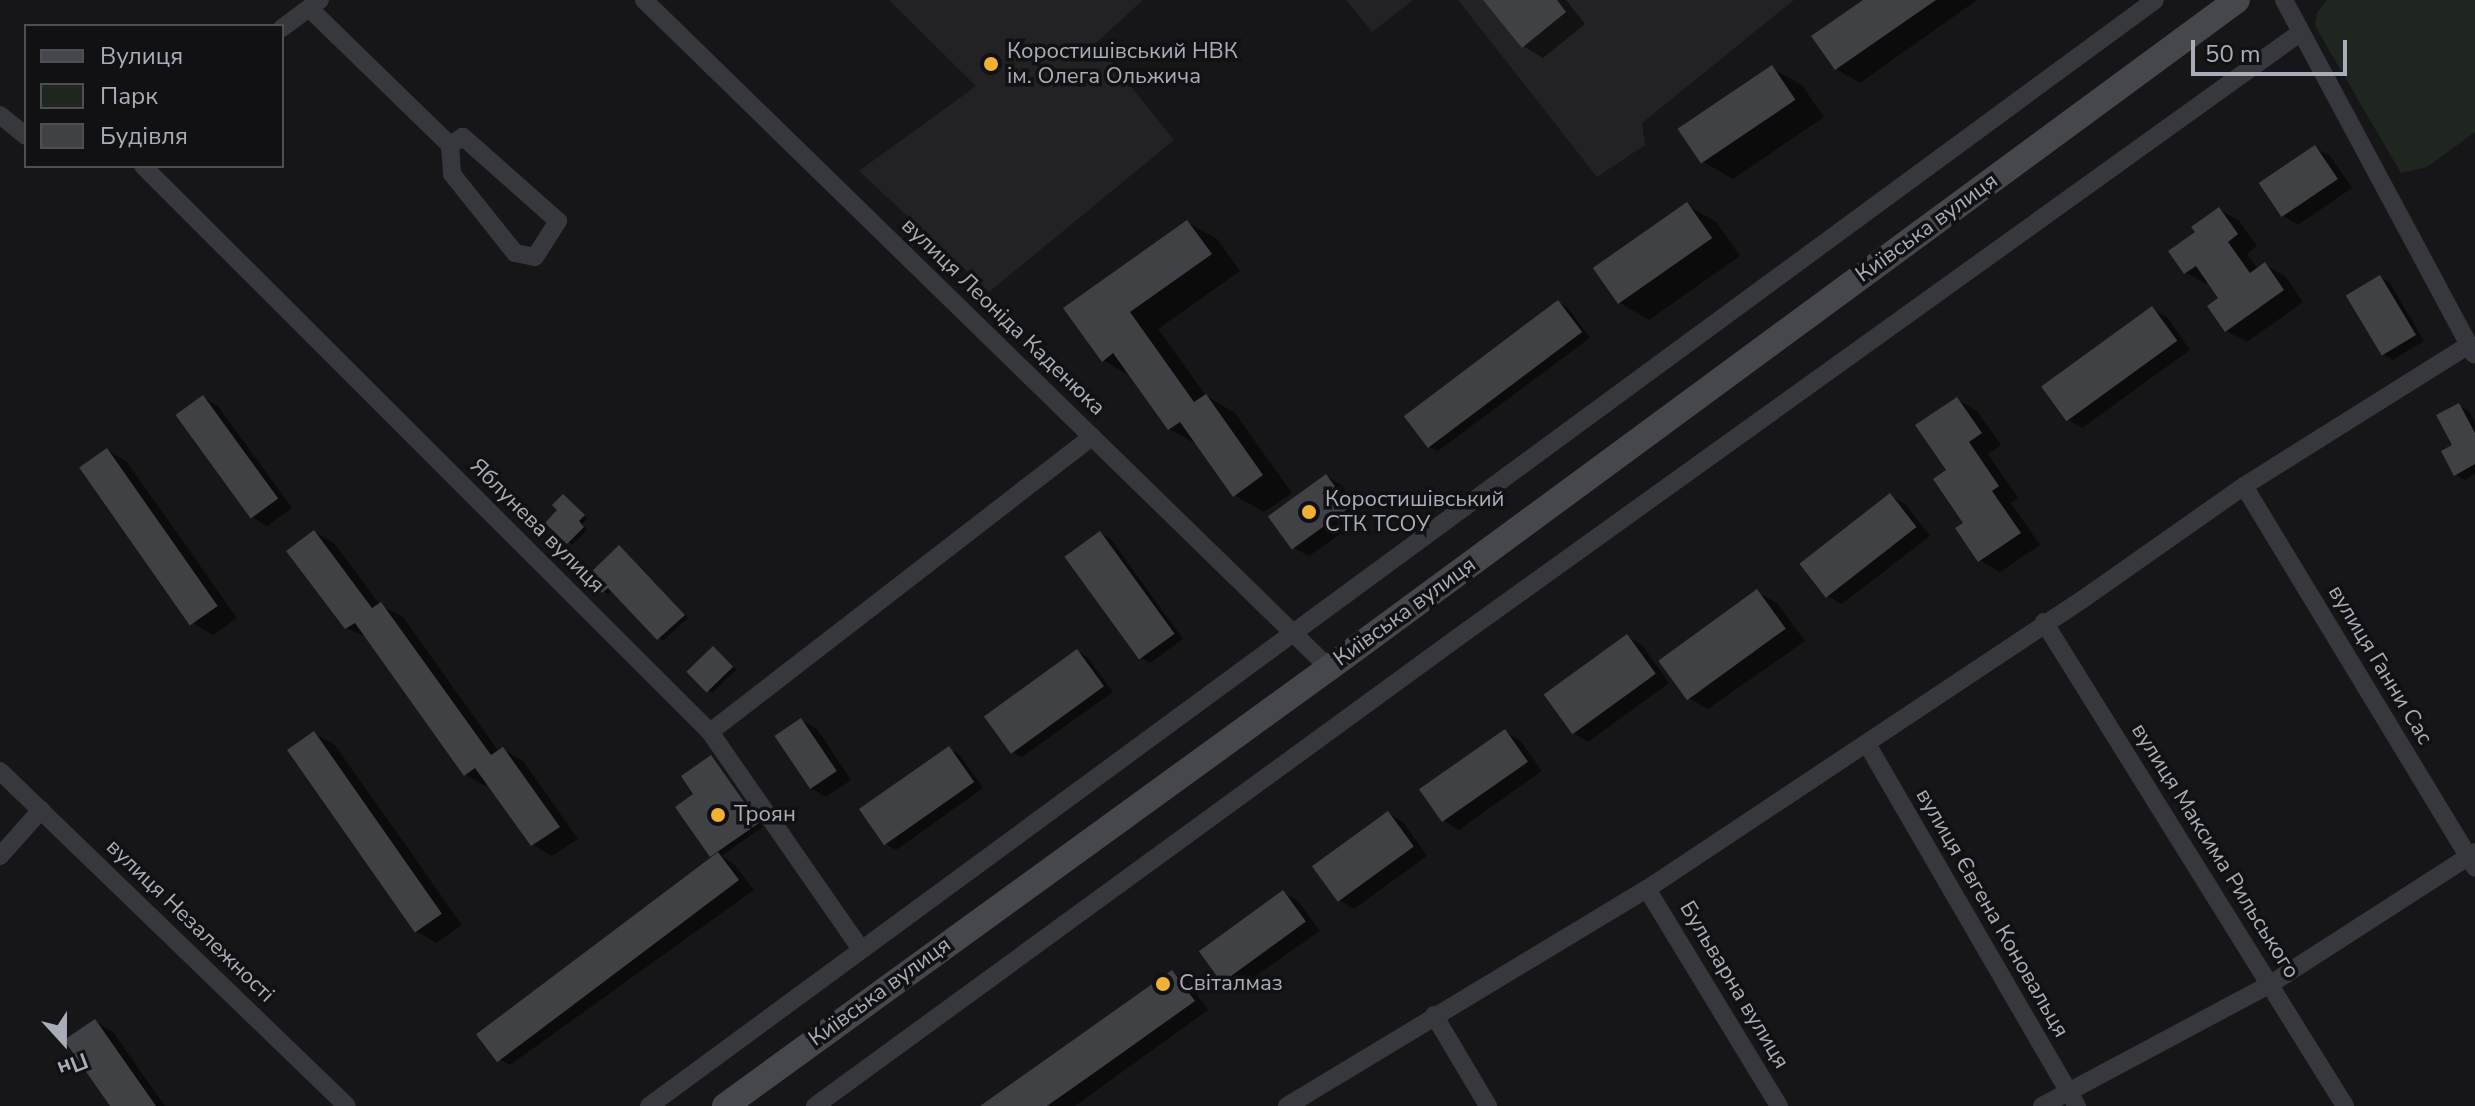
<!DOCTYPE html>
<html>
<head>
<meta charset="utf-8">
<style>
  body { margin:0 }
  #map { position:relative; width:2475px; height:1106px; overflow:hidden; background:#161618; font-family:"Nunito Sans",sans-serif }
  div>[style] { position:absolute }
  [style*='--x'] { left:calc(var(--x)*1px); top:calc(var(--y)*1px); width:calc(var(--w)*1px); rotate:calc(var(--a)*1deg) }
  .built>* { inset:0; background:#222225 }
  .green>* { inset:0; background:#1e261f }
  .shadow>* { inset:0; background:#0007 }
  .building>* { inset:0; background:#404145; transform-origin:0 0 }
  .street>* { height:18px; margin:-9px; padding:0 9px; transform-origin:9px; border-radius:9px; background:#37383d }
  .secondary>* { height:26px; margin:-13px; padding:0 13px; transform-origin:13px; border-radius:13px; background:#45474d }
  .dots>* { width:22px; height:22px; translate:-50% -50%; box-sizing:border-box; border:4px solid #111113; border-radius:50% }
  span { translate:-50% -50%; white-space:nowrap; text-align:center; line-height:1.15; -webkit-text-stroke:7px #111113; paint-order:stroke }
  .poi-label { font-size:22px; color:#a8adb8 }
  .left { translate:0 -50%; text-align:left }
  .street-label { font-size:22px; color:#a8adb8 }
  .legend { position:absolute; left:24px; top:24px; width:260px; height:144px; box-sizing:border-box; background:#111113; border:2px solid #4d4f55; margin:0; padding:10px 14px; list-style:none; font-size:24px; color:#a8adb8 }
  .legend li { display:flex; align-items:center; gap:16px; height:40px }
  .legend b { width:40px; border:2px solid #4d4f55 }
  .north { position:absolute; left:24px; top:1002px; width:80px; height:80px; -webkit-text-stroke:6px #111113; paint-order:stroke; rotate:159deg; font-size:22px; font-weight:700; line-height:32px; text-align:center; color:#a8adb8 }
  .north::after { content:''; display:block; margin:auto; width:28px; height:36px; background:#a8adb8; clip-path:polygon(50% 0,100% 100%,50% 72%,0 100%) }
  .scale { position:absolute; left:2191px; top:40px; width:156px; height:36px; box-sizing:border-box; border:4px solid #a8adb8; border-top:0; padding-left:10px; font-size:24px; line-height:28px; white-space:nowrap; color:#a8adb8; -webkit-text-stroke:6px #111113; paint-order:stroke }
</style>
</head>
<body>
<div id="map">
  <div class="built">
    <div style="clip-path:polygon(889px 0,1143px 0,1096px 43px,1174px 140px,989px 292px,859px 171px,976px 86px)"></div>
    <div style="clip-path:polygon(1346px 0,1413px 0,1372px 32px)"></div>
    <div style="clip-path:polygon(1458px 0,1794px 0,1642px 123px,1645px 145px,1597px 177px)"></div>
  </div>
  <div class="green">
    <div style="clip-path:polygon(2327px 0,2475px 0,2475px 132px,2427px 167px,2401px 173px,2315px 26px,2317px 13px)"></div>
  </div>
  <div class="shadow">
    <div style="clip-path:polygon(1486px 0,1566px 0,1585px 24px,1543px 58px,1523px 46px)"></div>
    <div style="clip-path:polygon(1866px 0,1977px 0,1860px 83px,1836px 69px)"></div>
    <div style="clip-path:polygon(1772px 68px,1802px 85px,1824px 117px,1733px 179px,1703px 162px)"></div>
    <div style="clip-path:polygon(2315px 148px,2330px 156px,2352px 188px,2298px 225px,2283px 216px)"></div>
    <div style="clip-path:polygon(1687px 205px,1716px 222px,1740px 256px,1649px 320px,1620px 303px)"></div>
    <div style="clip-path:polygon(2219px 209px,2239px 221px,2257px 246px,2247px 254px,2258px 269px,2265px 265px,2285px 276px,2303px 302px,2247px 342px,2226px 331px,2221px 298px,2209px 282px,2206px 284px,2186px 273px,2198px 233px)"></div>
    <div style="clip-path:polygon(1187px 222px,1217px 239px,1240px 271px,1158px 329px,1206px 396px,1235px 413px,1292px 493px,1264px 512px,1234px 495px,1200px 446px,1169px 429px,1132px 377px,1103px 360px,1066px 308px)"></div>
    <div style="clip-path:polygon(2380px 277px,2390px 283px,2424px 341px,2393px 360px,2383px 354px)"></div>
    <div style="clip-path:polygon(1558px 302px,1568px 308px,1590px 338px,1438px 451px,1428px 446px)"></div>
    <div style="clip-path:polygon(2152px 309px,2167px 317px,2190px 350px,2082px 428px,2067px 419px)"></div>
    <div style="clip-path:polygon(203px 397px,218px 406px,292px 508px,267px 526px,252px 517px)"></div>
    <div style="clip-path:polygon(1957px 399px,1977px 411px,2001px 445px,1988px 454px,2018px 498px,2011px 503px,2040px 545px,2000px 572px,1980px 560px,1948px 471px)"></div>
    <div style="clip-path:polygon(2459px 406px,2469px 411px,2475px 423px,2475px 474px,2465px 480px,2455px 474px)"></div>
    <div style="clip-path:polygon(107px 450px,127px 462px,237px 618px,213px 635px,193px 623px)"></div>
    <div style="clip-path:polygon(1326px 476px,1341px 485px,1364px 517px,1309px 556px,1294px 548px)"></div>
    <div style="clip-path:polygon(1890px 496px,1905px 504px,1930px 536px,1842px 604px,1827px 596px)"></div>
    <div style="clip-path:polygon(568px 499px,587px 519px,582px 524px,587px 530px,572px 545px,568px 542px)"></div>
    <div style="clip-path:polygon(315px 532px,335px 544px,380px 605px,402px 616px,499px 752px,503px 749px,523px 761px,578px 839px,552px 856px,532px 844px,489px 784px,485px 786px,465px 774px,368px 638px,346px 628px)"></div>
    <div style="clip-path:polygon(1100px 533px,1110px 538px,1183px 639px,1150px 663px,1140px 657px)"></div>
    <div style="clip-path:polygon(623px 549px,688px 618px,663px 641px,612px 590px,608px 594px,603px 591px)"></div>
    <div style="clip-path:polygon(1757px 592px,1777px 603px,1805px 641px,1708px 709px,1688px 698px,1661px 660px)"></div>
    <div style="clip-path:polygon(1627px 636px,1642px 645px,1669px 683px,1588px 742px,1573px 733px)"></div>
    <div style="clip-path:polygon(717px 651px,736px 670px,712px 693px,708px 690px)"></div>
    <div style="clip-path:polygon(1077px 651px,1087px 657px,1113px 692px,1022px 757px,1013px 752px,987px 716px)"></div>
    <div style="clip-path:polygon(801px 720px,817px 729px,851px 780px,826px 797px,811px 788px)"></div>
    <div style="clip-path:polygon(1505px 732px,1520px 740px,1542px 771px,1459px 830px,1444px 821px)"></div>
    <div style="clip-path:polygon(315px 734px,335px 745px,462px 925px,436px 943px,416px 931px)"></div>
    <div style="clip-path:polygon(949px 749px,959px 754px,983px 788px,896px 850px,886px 844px)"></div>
    <div style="clip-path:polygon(711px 757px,763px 827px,721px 856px,734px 864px,754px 890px,510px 1065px,494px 1056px,714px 857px,696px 795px)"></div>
    <div style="clip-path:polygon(1388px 813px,1403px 822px,1427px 856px,1354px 909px,1339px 900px)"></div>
    <div style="clip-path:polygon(1283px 892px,1298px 901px,1320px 931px,1237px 989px,1222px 980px)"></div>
    <div style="clip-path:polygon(1172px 973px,1187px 981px,1208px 1010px,1075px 1106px,984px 1106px)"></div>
    <div style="clip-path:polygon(95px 1021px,113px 1032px,165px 1106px,113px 1106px)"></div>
  </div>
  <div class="building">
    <div style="clip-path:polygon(1483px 0,1557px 0,1566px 12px,1522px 48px)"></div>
    <div style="clip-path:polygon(1863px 0,1936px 0,1835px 70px,1811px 36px)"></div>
    <div style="left:1772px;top:65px;width:42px;height:114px;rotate:56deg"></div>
    <div style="left:2315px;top:145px;width:41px;height:68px;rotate:56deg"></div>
    <div style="left:1687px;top:202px;width:44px;height:115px;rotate:55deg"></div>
    <div style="clip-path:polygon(2219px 207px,2238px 234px,2228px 242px,2250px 273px,2265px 262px,2284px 290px,2225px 332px,2207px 306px,2218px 298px,2196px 266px,2184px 274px,2168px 251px,2195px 232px,2191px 227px)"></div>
    <div style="clip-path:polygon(1187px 220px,1212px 254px,1130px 312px,1194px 402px,1206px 394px,1263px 475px,1233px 497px,1180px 422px,1168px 430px,1113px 353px,1102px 362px,1063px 308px)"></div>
    <div style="left:2380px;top:275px;width:70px;height:40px;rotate:59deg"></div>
    <div style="left:1558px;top:300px;width:40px;height:193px;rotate:53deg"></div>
    <div style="left:2152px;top:306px;width:43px;height:137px;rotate:54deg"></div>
    <div style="left:203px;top:395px;width:128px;height:34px;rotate:54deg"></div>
    <div style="clip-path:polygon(1957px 397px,1982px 433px,1969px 442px,1999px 486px,1992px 491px,2021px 533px,1978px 562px,1955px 528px,1963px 523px,1933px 479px,1946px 470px,1915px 425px)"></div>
    <div style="clip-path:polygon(2459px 403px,2475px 433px,2475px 464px,2454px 476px,2441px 451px,2452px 445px,2436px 415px)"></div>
    <div style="left:107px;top:448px;width:193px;height:34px;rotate:55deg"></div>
    <div style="left:1326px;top:474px;width:41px;height:72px;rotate:54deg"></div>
    <div style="left:1890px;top:493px;width:43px;height:115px;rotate:52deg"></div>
    <div style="clip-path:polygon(563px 494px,585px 515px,579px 521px,584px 527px,567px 544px,545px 523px,557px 510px,552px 505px)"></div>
    <div style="clip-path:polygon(314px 530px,372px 608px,381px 602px,491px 755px,503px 747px,560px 827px,531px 846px,475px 768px,464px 776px,355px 623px,345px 629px,286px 551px)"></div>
    <div style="left:1100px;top:531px;width:127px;height:44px;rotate:54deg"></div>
    <div style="clip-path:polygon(619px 545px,685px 615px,657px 640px,608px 588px,602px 593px,587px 576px)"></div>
    <div style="left:1757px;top:589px;width:49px;height:122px;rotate:54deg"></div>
    <div style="left:1627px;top:634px;width:49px;height:103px;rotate:54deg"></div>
    <div style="left:713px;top:646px;width:29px;height:37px;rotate:46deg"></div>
    <div style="left:1077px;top:649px;width:46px;height:115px;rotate:54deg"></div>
    <div style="left:801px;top:718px;width:64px;height:32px;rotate:56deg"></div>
    <div style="left:1505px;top:729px;width:40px;height:105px;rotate:55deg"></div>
    <div style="left:314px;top:731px;width:223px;height:33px;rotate:55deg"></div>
    <div style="left:949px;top:746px;width:44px;height:110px;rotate:55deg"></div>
    <div style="clip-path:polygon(711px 755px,759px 823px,710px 857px,675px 807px,693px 794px,681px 776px)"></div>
    <div style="left:1388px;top:811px;width:44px;height:94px;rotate:54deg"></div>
    <div style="left:718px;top:852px;width:35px;height:303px;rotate:53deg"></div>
    <div style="left:1283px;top:890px;width:39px;height:104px;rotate:54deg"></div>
    <div style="clip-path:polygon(1172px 970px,1195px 1001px,1101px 1068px,1047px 1106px,980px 1106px)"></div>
    <div style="clip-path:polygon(95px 1019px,156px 1106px,110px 1106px,64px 1040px)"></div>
  </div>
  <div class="street">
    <div style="--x:644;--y:0;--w:957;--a:44.28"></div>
    <div style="--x:2284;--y:0;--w:402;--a:61.8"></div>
    <div style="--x:309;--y:8;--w:197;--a:44.2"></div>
    <div style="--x:450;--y:145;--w:29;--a:86"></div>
    <div style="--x:452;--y:174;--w:101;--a:51.4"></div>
    <div style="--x:515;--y:253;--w:20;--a:11"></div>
    <div style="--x:535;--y:257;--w:43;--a:-57.4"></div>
    <div style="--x:558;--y:221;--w:127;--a:-138.5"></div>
    <div style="--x:463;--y:137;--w:15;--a:148"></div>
    <div style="--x:282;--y:28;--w:47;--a:-36.4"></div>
    <div style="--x:0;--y:115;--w:33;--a:39"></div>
    <div style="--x:143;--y:166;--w:801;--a:44.95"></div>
    <div style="--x:710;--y:732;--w:264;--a:55.2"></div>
    <div style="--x:2244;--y:486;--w:446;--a:58.8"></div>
    <div style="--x:2044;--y:622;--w:570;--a:58.12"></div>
    <div style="--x:710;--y:732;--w:483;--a:-37.7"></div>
    <div style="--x:1867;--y:744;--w:419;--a:59.9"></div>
    <div style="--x:0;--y:771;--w:482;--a:44"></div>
    <div style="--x:0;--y:856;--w:62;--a:-48.3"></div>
    <div style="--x:1647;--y:889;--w:254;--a:58.7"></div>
    <div style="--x:1434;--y:1015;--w:106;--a:59.3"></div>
    <div style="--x:649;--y:1106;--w:1868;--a:-36.29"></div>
    <div style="--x:815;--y:1106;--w:808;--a:-36.09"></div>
    <div style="--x:1468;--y:630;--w:1025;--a:-35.67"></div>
    <div style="--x:1287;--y:1106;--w:420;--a:-31.1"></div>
    <div style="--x:1647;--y:889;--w:527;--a:-33.63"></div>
    <div style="--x:2086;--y:597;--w:193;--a:-35.1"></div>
    <div style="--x:2244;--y:486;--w:266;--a:-32.1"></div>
    <div style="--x:2042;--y:1106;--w:257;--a:-28.1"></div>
    <div style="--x:2269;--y:985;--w:245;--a:-32.8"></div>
  </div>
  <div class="secondary">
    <div style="--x:725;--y:1106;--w:746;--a:-35.95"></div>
    <div style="--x:1329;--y:668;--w:1127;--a:-36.34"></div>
  </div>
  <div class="dots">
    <div style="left:991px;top:64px;background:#f2b134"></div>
    <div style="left:1309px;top:512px;background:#f2b134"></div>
    <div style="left:718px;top:815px;background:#f2b134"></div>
    <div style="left:1163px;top:984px;background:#f2b134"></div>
  </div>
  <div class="poi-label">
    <span class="left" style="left:1007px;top:64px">Коростишівський НВК<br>ім. Олега Ольжича</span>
    <span class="left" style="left:1325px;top:512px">Коростишівський<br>СТК ТСОУ</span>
    <span class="left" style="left:734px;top:815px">Троян</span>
    <span class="left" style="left:1179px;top:984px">Світалмаз</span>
  </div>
  <div class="street-label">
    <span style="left:1927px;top:228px;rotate:-36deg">Київська вулиця</span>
    <span style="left:1003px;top:317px;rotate:44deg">вулиця Леоніда Каденюка</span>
    <span style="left:537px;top:526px;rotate:45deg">Яблунева вулиця</span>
    <span style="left:1405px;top:612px;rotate:-36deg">Київська вулиця</span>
    <span style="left:2380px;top:665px;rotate:59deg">вулиця Ганни Сас</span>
    <span style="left:2215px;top:851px;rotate:58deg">вулиця Максима Рильського</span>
    <span style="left:1992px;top:913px;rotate:60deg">вулиця Євгена Коновальця</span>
    <span style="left:190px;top:921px;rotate:44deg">вулиця Незалежності</span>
    <span style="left:1734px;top:985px;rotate:59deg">Бульварна вулиця</span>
    <span style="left:880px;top:992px;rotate:-36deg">Київська вулиця</span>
  </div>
  <ul class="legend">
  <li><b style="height:10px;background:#45474d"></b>Вулиця</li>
  <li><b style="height:22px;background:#1e261f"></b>Парк</li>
  <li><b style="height:22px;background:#404145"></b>Будівля</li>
  </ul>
  <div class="north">Пн</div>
  <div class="scale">50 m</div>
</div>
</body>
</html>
